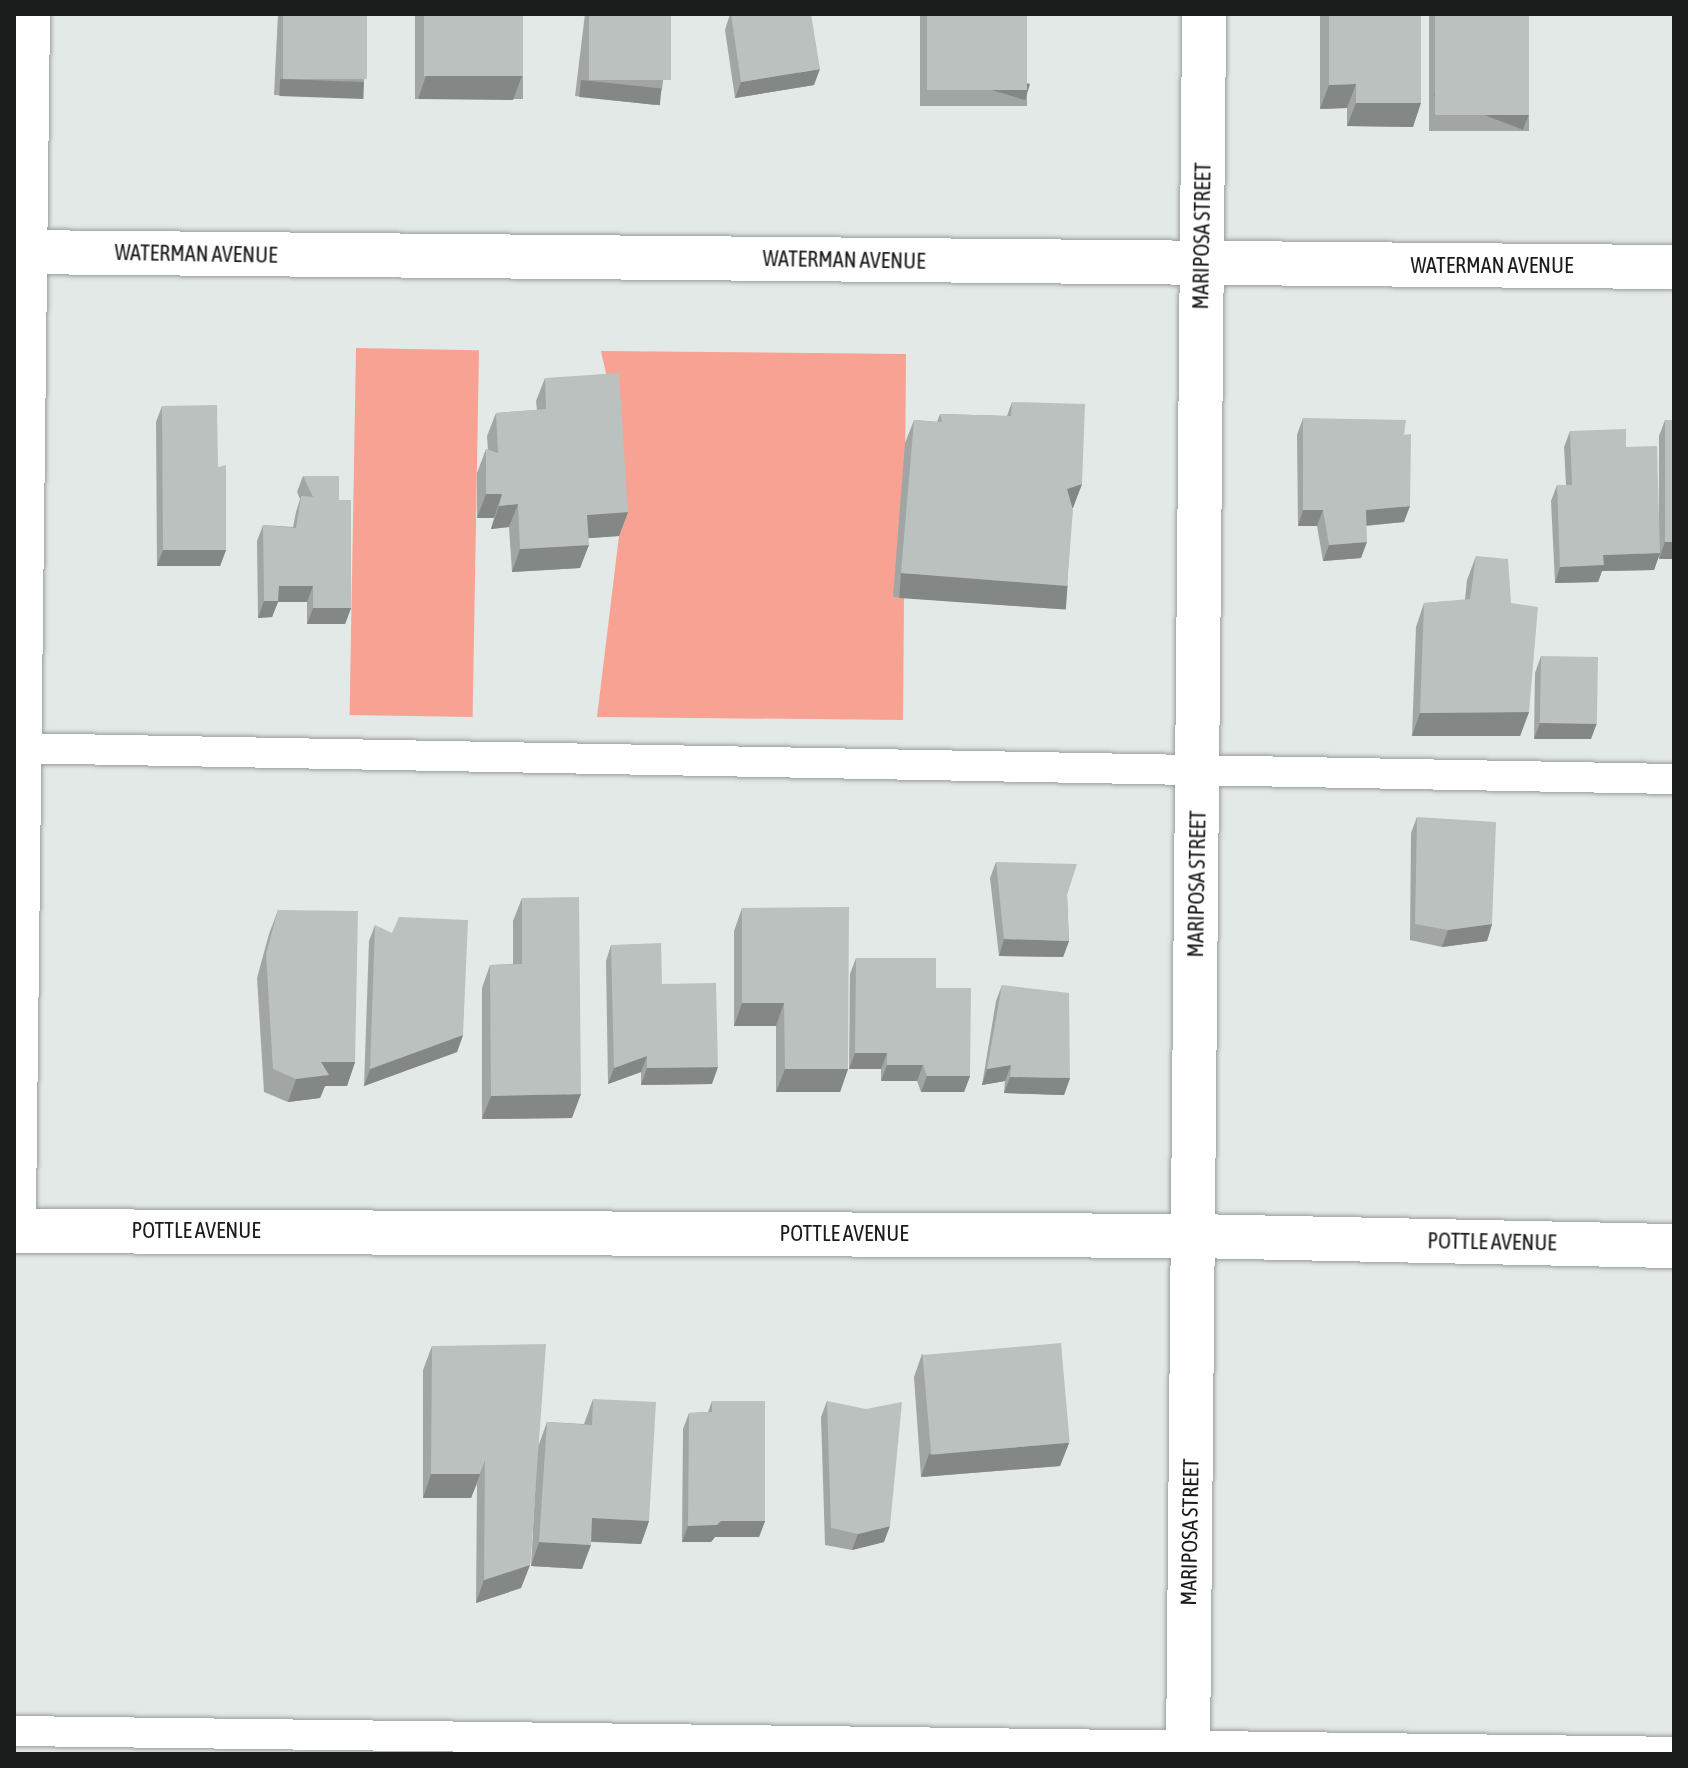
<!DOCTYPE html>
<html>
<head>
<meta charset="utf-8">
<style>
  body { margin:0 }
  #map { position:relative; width:1688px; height:1768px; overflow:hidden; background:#e3e9e7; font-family:"Asap Condensed",sans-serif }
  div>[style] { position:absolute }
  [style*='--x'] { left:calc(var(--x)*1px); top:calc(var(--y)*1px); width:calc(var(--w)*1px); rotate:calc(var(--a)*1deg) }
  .green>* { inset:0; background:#f7a292; transform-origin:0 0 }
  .roads { filter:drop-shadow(0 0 2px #989e9c) drop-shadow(0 0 2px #989e9c) }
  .lane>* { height:30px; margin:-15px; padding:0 15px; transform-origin:15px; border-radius:15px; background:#fff }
  .street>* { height:44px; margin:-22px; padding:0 22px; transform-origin:22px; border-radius:22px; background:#fff }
  .secondary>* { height:44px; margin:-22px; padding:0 22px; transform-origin:22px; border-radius:22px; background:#fff }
  .wall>* { inset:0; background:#a1a6a4; transform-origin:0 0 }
  .shaded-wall>* { inset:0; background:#838786; transform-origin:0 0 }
  .building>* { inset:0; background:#bbc1bf; transform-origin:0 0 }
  span { translate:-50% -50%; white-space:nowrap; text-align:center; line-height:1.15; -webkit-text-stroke:7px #fff; paint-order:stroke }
  .street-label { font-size:22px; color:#191c1b }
  .frame { position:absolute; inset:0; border:16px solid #191c1b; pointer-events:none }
</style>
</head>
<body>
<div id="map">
  <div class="green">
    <div style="left:356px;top:348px;width:123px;height:367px;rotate:1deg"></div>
    <div style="clip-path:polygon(601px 351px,906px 354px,903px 720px,597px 717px,619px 536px,611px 396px)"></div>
  </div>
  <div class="roads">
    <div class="lane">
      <div style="--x:14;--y:748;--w:1660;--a:1.07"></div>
      <div style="--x:14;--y:1731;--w:1660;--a:0.72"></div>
    </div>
    <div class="street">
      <div style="--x:14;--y:252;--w:1660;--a:0.52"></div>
      <div style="--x:1188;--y:1754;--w:1740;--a:-89.47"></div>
    </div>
    <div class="secondary">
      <div style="--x:14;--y:1212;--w:1198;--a:-89.33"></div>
      <div style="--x:14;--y:1231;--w:1179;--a:0.24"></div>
      <div style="--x:1193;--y:1236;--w:481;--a:1.2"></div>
    </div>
  </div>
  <div class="wall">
    <div style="clip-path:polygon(278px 14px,367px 14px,364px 82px,358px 98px,274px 95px)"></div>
    <div style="left:415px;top:14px;width:108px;height:85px"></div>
    <div style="clip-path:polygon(585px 14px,671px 14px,662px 89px,656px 105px,575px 96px)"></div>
    <div style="clip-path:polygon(730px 14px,814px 85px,735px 98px,725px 30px)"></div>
    <div style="left:920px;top:14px;width:107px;height:92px"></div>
    <div style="clip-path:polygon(1320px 14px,1421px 14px,1413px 127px,1347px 126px,1347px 108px,1320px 109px)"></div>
    <div style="left:1429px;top:14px;width:100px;height:117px"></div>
    <div style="clip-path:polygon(545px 378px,628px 512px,619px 536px,588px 538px,580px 568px,512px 572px,509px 527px,491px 529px,494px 518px,477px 518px,477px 473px,486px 449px,488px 450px,487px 436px,496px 413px,537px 410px,536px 401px)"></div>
    <div style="clip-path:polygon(1012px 402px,1082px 484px,1072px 508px,1067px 586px,1059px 609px,893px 597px,905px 443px,914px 420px,937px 422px,940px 414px,1007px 416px)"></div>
    <div style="clip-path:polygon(162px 406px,218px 467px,226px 550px,220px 566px,157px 566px,156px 422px)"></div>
    <div style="clip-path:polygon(1303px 418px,1404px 435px,1404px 522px,1366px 526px,1361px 558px,1323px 561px,1317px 526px,1298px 526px,1297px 435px)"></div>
    <div style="clip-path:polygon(1665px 420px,1674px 420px,1674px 559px,1659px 559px,1659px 556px,1654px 570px,1602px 571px,1598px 582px,1555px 583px,1551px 501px,1557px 485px,1566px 485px,1564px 447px,1570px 431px,1626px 447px,1659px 525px,1659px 436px)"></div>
    <div style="clip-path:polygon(303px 476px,339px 500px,351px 608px,345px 624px,307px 624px,307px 602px,278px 602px,272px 617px,258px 618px,257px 541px,263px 525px,293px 527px,296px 512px,300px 499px,297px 492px)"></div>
    <div style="clip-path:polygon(1476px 556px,1511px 603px,1529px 712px,1520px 736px,1412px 736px,1416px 627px,1424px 603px,1465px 600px,1467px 580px)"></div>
    <div style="clip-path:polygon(1541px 656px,1591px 739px,1534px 739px,1535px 673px)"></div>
    <div style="clip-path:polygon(1417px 817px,1492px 924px,1487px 941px,1442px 947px,1410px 940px,1411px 833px)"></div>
    <div style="clip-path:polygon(996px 862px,1067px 895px,1069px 941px,1063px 957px,999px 956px,990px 878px)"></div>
    <div style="clip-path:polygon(522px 898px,572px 1118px,482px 1119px,482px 988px,490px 965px,513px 964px,513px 921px)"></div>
    <div style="clip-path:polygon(742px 908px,848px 1069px,840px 1092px,776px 1092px,776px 1026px,734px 1026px,734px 931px)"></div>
    <div style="clip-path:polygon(278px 910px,355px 1062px,347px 1086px,325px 1086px,320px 1098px,288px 1102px,264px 1092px,257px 978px,269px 934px)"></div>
    <div style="clip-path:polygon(375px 925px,463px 1035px,457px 1052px,364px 1086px,369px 941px)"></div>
    <div style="clip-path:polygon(611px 945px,662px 984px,712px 1084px,641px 1085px,641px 1072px,608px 1084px,606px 961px)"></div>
    <div style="clip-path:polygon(856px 958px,936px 988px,970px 1076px,964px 1092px,921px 1092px,917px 1081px,881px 1081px,881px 1069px,849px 1069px,850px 974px)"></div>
    <div style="clip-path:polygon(1002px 985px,1070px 1078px,1064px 1095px,1004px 1093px,1005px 1081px,982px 1085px,996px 1001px)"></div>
    <div style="clip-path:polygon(432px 1346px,539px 1444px,547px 1422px,584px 1424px,593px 1399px,649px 1521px,641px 1544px,591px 1542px,582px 1569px,531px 1566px,536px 1475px,530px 1565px,521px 1588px,476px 1603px,477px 1484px,471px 1498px,423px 1498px,423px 1370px)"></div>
    <div style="clip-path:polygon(922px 1354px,1069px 1443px,1060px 1466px,921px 1477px,914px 1377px)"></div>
    <div style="clip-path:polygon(712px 1401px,765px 1521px,759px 1537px,715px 1537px,711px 1542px,682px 1542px,683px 1429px,689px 1413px,708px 1412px)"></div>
    <div style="clip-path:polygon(827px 1401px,884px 1542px,852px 1550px,825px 1545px,821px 1417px)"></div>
  </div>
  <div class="shaded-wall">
    <div style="clip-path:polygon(820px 69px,814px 85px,735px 98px,741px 82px)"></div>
    <div style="clip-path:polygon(426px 76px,522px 76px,513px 100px,418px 99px)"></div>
    <div style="left:280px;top:79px;width:84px;height:17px;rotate:2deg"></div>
    <div style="left:581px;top:80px;width:81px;height:17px;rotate:6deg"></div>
    <div style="left:1030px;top:84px;width:17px;height:99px;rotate:107deg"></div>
    <div style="clip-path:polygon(1356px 84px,1347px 108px,1320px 109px,1329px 85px)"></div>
    <div style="clip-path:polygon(1356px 103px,1421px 103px,1413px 127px,1347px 126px)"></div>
    <div style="left:1529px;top:114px;width:17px;height:95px;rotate:111deg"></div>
    <div style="clip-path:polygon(1082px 484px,1073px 508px,1058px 513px,1067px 489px)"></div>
    <div style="clip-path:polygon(486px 494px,502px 494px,494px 518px,477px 518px)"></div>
    <div style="clip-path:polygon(518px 504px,509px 527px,491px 529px,499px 506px)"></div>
    <div style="clip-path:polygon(1410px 506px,1404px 522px,1360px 526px,1366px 510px)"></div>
    <div style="clip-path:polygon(1303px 510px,1323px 510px,1317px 526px,1298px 526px)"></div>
    <div style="clip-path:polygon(628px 512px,619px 536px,578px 539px,587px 515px)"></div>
    <div style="clip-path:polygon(1367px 542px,1361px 558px,1323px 561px,1329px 545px)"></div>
    <div style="clip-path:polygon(1665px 542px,1674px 542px,1674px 559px,1659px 559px)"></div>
    <div style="clip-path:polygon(589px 545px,580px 568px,512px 572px,520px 549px)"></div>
    <div style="clip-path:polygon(163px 550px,226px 550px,220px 566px,157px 566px)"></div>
    <div style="clip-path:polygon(1660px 553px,1654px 570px,1602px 571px,1598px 582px,1555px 583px,1560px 567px,1603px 555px)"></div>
    <div style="left:901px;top:573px;width:167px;height:25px;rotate:4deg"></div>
    <div style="clip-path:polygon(279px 586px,313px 586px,307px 602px,278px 602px,272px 617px,258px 618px,264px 601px)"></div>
    <div style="clip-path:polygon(313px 608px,351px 608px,345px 624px,307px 624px)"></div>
    <div style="clip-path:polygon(1529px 712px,1520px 736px,1412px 736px,1420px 713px)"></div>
    <div style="clip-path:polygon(1540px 723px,1597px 723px,1591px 739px,1534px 739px)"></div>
    <div style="clip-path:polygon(1492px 924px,1487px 941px,1442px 947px,1448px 930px)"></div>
    <div style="clip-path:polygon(1004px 939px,1069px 941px,1063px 957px,999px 956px)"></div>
    <div style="clip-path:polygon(742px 1003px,784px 1003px,776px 1026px,734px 1026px)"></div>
    <div style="clip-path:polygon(463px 1035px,457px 1052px,364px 1086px,370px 1069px)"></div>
    <div style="clip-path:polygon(855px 1053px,887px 1053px,881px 1069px,849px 1069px)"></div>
    <div style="clip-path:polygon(647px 1056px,641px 1072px,608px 1084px,614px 1068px)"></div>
    <div style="clip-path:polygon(321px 1062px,355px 1062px,347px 1086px,325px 1086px,320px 1098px,288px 1102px,296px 1079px)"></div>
    <div style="clip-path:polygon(887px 1065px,923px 1065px,917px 1081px,881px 1081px)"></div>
    <div style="clip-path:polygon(1011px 1065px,1005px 1081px,982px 1085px,987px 1069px)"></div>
    <div style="clip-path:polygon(718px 1067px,712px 1084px,641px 1085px,647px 1068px)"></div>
    <div style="clip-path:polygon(785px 1069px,848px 1069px,840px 1092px,776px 1092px)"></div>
    <div style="clip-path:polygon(927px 1076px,970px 1076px,964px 1092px,921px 1092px)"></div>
    <div style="clip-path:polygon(1010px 1077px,1070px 1078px,1064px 1095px,1004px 1093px)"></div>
    <div style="clip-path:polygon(581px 1094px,572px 1118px,482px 1119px,491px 1096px)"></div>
    <div style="clip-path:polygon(1069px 1443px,1060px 1466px,921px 1477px,929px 1454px)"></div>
    <div style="clip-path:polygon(485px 1461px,471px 1498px,423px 1498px,431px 1474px)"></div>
    <div style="clip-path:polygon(592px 1518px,649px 1521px,641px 1544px,584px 1541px)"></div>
    <div style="clip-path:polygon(721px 1521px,765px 1521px,759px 1537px,715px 1537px,711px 1542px,682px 1542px,688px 1526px)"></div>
    <div style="clip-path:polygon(890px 1526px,884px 1542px,852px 1550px,858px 1534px)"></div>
    <div style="clip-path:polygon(539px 1542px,591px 1545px,582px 1569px,531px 1566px)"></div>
    <div style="clip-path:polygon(530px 1565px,521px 1588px,476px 1603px,484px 1580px)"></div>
  </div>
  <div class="building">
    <div style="left:283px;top:14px;width:84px;height:65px"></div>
    <div style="left:424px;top:14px;width:99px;height:62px"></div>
    <div style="left:589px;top:14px;width:82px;height:66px"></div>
    <div style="clip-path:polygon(731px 14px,811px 14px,820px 69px,741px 82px)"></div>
    <div style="left:927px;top:14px;width:100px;height:76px"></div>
    <div style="clip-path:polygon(1329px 14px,1421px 14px,1421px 103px,1356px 103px,1356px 84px,1329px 85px)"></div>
    <div style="left:1435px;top:14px;width:94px;height:101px"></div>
    <div style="clip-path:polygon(619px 373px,628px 512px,587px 515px,589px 545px,520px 549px,518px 504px,499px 506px,502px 494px,486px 494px,486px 449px,498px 453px,496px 413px,546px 409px,545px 378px)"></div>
    <div style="clip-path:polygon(1012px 402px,1085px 404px,1082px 484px,1067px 489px,1073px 510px,1067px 586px,901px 573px,914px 420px,942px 422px,940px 414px,1011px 416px)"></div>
    <div style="clip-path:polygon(217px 405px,218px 467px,226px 465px,226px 550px,163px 550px,162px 406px)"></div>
    <div style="clip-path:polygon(1303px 418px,1406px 420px,1404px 435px,1411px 434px,1410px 506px,1366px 510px,1367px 542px,1329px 545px,1323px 510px,1303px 510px)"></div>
    <div style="left:1665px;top:420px;width:9px;height:122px"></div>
    <div style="clip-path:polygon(1626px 429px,1626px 447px,1657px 446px,1660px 553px,1603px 555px,1604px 565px,1560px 567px,1557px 485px,1572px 485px,1570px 431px)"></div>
    <div style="clip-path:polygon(303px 476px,339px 476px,339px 500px,351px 500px,351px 608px,313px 608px,313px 586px,279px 586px,278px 601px,264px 601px,263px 525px,296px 528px,301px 496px,313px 497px)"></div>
    <div style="clip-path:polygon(1476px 556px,1508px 559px,1511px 603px,1538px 607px,1529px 712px,1420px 713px,1424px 603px,1470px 599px)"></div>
    <div style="left:1541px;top:656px;width:57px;height:67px;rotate:1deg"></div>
    <div style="clip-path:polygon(1417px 817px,1496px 822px,1492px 924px,1448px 930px,1415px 924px)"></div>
    <div style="clip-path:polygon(996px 862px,1077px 864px,1067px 895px,1069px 941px,1004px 939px)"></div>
    <div style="clip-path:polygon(579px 897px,581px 1094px,491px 1096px,490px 965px,522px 964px,522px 898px)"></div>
    <div style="clip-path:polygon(849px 907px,848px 1069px,785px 1069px,784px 1003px,742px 1003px,742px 908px)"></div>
    <div style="clip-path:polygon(278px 910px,358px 911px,355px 1062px,321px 1062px,329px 1075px,296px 1079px,273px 1069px,266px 954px)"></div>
    <div style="clip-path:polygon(399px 917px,468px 920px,463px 1035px,370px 1069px,375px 925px,392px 933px)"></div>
    <div style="clip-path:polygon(661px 943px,662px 984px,716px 983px,718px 1067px,647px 1068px,647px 1056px,614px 1068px,611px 945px)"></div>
    <div style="clip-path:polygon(856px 958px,936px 958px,936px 988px,971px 988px,970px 1076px,927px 1076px,923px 1065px,887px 1065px,887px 1053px,855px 1053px)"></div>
    <div style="clip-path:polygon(1002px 985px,1069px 993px,1070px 1078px,1010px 1077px,1011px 1065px,987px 1069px)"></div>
    <div style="left:1061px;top:1343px;width:100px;height:139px;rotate:85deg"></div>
    <div style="clip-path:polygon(546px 1344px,530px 1565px,484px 1580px,485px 1461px,480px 1474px,431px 1474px,432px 1346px)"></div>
    <div style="clip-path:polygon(593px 1399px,656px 1402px,649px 1521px,592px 1518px,591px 1545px,539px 1542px,547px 1422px,592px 1425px)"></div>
    <div style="clip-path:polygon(712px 1401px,765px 1401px,765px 1521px,721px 1521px,717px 1525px,688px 1526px,689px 1413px,712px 1412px)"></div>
    <div style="clip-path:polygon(827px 1401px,866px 1409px,902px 1402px,890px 1526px,858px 1534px,831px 1528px)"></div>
  </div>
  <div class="street-label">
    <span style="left:1202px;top:236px;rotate:-89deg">MARIPOSA STREET</span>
    <span style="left:196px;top:254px;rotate:1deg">WATERMAN AVENUE</span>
    <span style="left:844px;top:260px;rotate:1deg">WATERMAN AVENUE</span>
    <span style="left:1492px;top:266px">WATERMAN AVENUE</span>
    <span style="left:1197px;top:884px;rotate:-89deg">MARIPOSA STREET</span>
    <span style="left:196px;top:1231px">POTTLE AVENUE</span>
    <span style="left:844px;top:1234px">POTTLE AVENUE</span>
    <span style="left:1492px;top:1242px;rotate:1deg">POTTLE AVENUE</span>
    <span style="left:1190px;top:1532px;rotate:-89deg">MARIPOSA STREET</span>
  </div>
  <div class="frame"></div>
</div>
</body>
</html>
